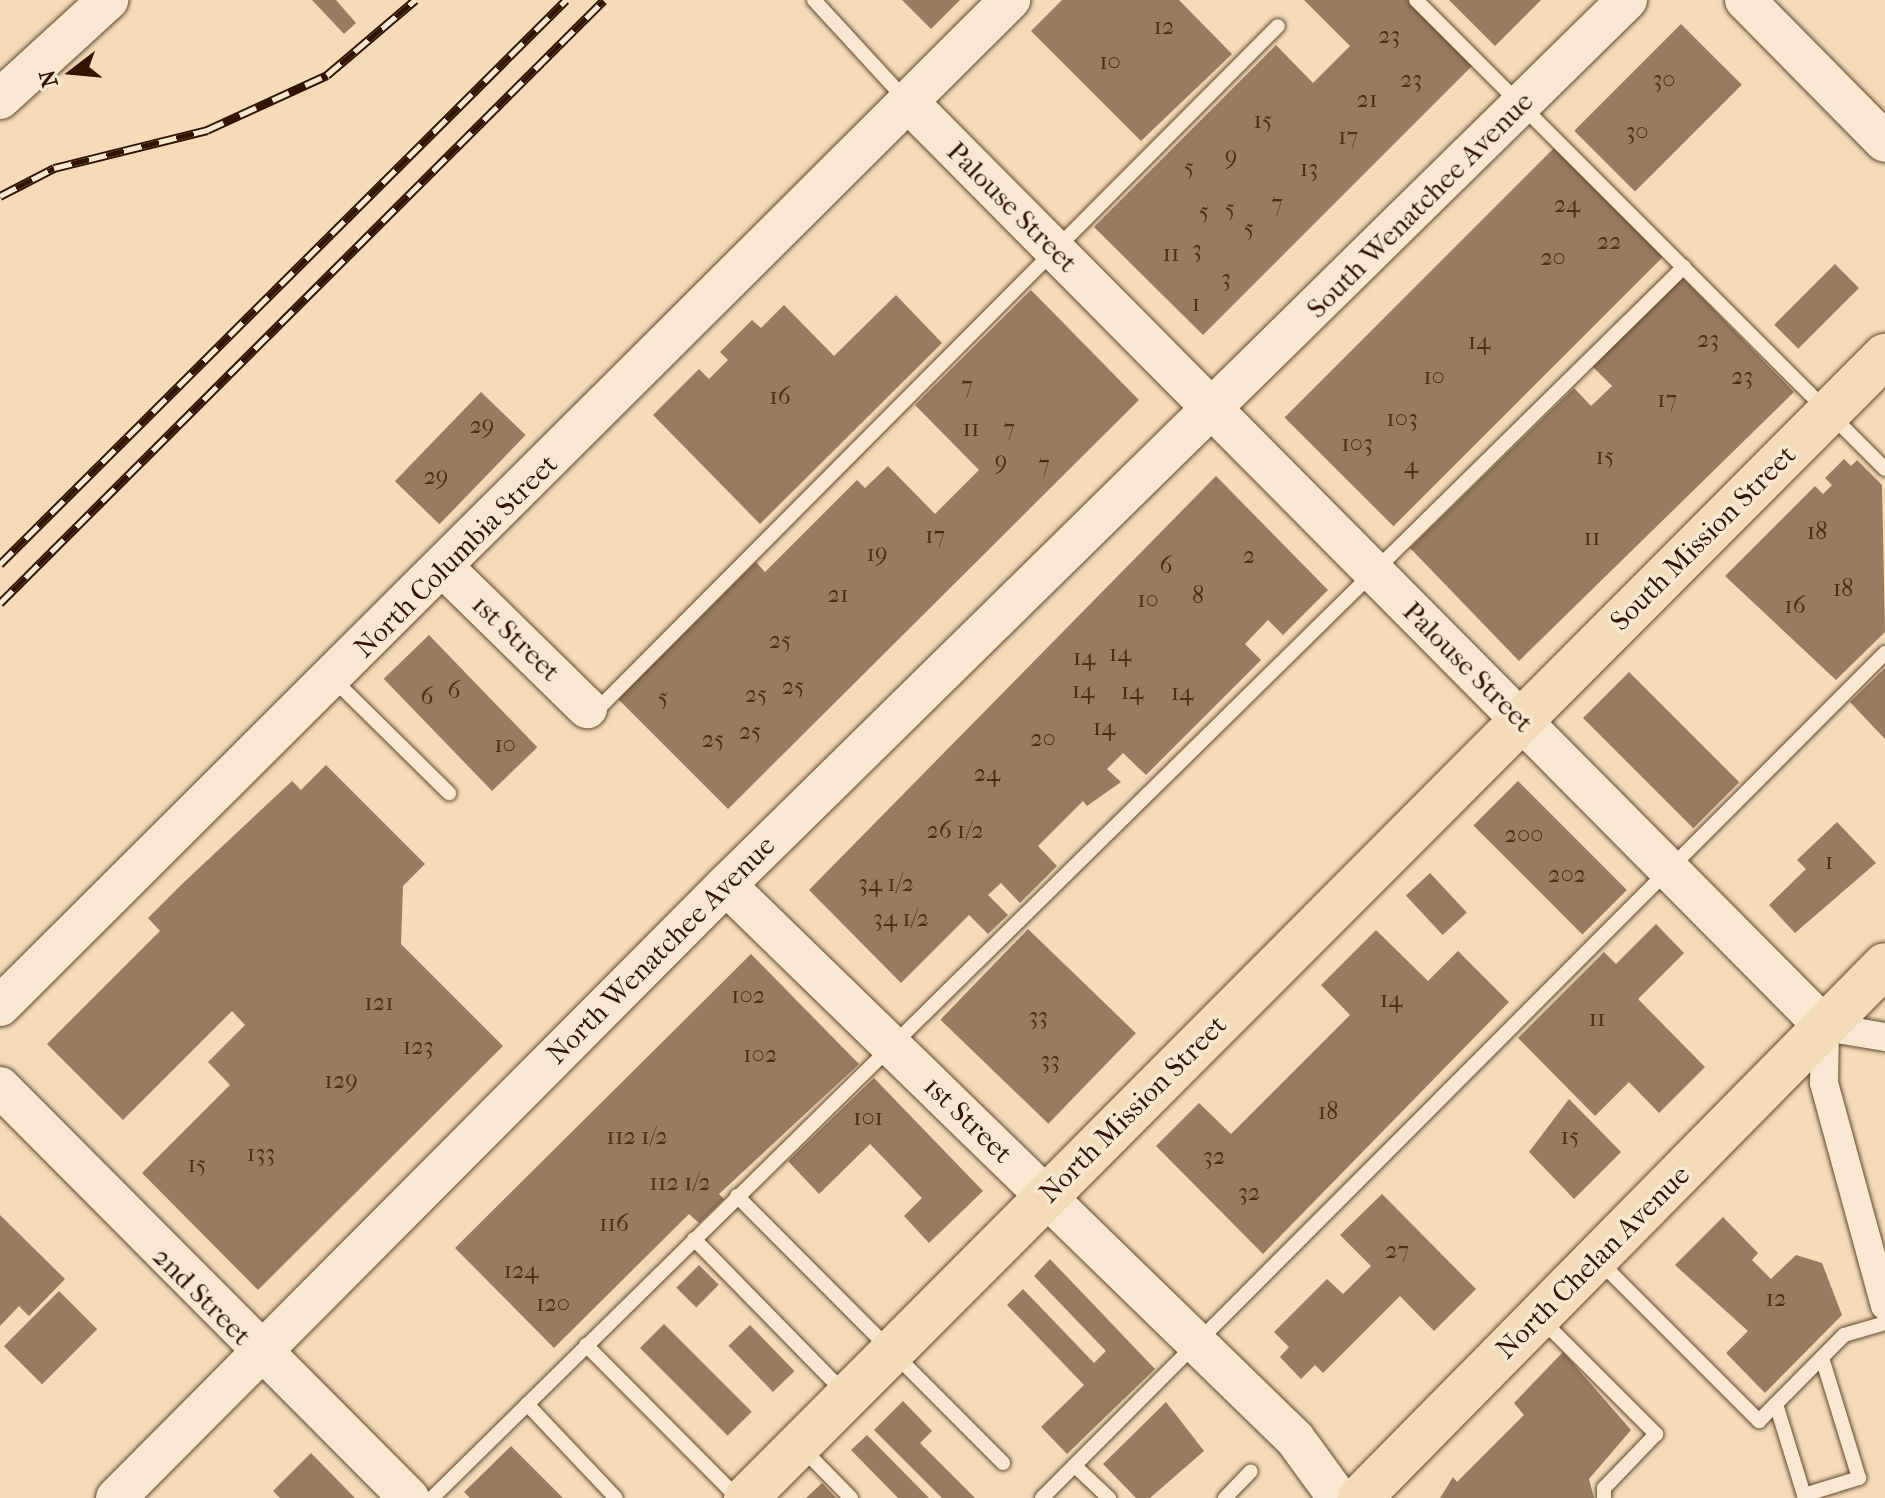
<!DOCTYPE html>
<html>
<head>
<meta charset="utf-8">
<style>
  body { margin:0 }
  #map { position:relative; width:1885px; height:1498px; overflow:hidden; background:#f4dcb9; font-family:"IM FELL French Canon",serif }
  div>[style] { position:absolute }
  [style*='--x'] { left:calc(var(--x)*1px); top:calc(var(--y)*1px); width:calc(var(--w)*1px); rotate:calc(var(--a)*1deg) }
  .building>* { inset:0; background:#967c60; transform-origin:0 0 }
  .roads { filter:drop-shadow(0 0 2px #62472e) drop-shadow(0 0 2px #62472e) }
  .lane>* { height:14px; margin:-7px; padding:0 7px; transform-origin:7px; border-radius:7px; background:#f8e8d2 }
  .street>* { height:28px; margin:-14px; padding:0 14px; transform-origin:14px; border-radius:14px; background:#f8e8d2 }
  .secondary>* { height:40px; margin:-20px; padding:0 20px; transform-origin:20px; border-radius:20px; background:#f8e8d2 }
  .primary>* { height:44px; margin:-22px; padding:0 22px; transform-origin:22px; border-radius:22px; background:#f4dcb9 }
  .rail>* { height:9px; margin-top:-4.5px; transform-origin:0; background:repeating-linear-gradient(90deg,#f8e8d2 0 18px,#311500 0 36px); box-sizing:border-box; border-block:2px solid #311500 }
  span { translate:-50% -50%; white-space:nowrap; text-align:center; line-height:1.15; -webkit-text-stroke:7px #f8e8d2; paint-order:stroke }
  .number-label { font-size:24px; color:#4a2f18 }
  .number-label span { -webkit-text-stroke-width:0 }
  .street-label { font-size:28px; color:#311500 }
  .north { position:absolute; left:32px; top:32px; width:80px; height:80px; -webkit-text-stroke:6px #f8e8d2; paint-order:stroke; rotate:254deg; font-size:22px; font-weight:700; line-height:32px; text-align:center; color:#311500 }
  .north::after { content:''; display:block; margin:auto; width:28px; height:36px; background:#311500; clip-path:polygon(50% 0,100% 100%,50% 72%,0 100%) }
</style>
</head>
<body>
<div id="map">
  <div class="building">
    <div style="clip-path:polygon(312px 0,336px 0,356px 23px,344px 34px)"></div>
    <div style="clip-path:polygon(902px 0,960px 0,931px 29px)"></div>
    <div style="clip-path:polygon(1062px 0,1179px 0,1232px 54px,1141px 141px,1031px 31px)"></div>
    <div style="clip-path:polygon(1304px 0,1414px 0,1476px 62px,1203px 335px,1094px 227px,1276px 45px,1313px 83px,1350px 46px)"></div>
    <div style="clip-path:polygon(1449px 0,1541px 0,1495px 46px)"></div>
    <div style="left:1681px;top:24px;width:86px;height:151px;rotate:45deg"></div>
    <div style="left:1554px;top:148px;width:154px;height:381px;rotate:45deg"></div>
    <div style="left:1835px;top:264px;width:34px;height:86px;rotate:45deg"></div>
    <div style="clip-path:polygon(1681px 276px,1794px 392px,1519px 661px,1410px 548px,1574px 388px,1591px 406px,1612px 386px,1590px 364px)"></div>
    <div style="clip-path:polygon(1031px 290px,1139px 400px,728px 809px,618px 699px,756px 562px,765px 572px,857px 480px,865px 488px,888px 466px,935px 514px,979px 470px,915px 405px)"></div>
    <div style="clip-path:polygon(896px 295px,942px 343px,760px 524px,653px 415px,699px 369px,709px 379px,728px 360px,720px 352px,752px 320px,761px 328px,784px 305px,834px 356px)"></div>
    <div style="left:481px;top:392px;width:62px;height:124px;rotate:44deg"></div>
    <div style="clip-path:polygon(1844px 459px,1851px 466px,1857px 460px,1882px 485px,1885px 632px,1836px 680px,1725px 576px,1815px 486px,1823px 494px,1832px 485px,1825px 478px)"></div>
    <div style="clip-path:polygon(1216px 476px,1328px 590px,1283px 635px,1268px 620px,1245px 644px,1261px 660px,1146px 775px,1123px 753px,1107px 769px,1121px 782px,1087px 806px,1083px 801px,1038px 846px,1057px 866px,1020px 903px,1001px 883px,988px 895px,1008px 915px,988px 934px,969px 915px,901px 983px,809px 890px)"></div>
    <div style="left:429px;top:635px;width:156px;height:63px;rotate:46deg"></div>
    <div style="clip-path:polygon(1885px 668px,1885px 739px,1850px 702px)"></div>
    <div style="left:1629px;top:672px;width:156px;height:65px;rotate:45deg"></div>
    <div style="clip-path:polygon(326px 765px,425px 864px,403px 886px,401px 944px,503px 1046px,258px 1290px,142px 1173px,230px 1085px,208px 1062px,245px 1025px,232px 1011px,123px 1120px,47px 1044px,160px 931px,148px 918px,181px 885px,292px 781px,301px 790px)"></div>
    <div style="left:1518px;top:781px;width:154px;height:63px;rotate:45deg"></div>
    <div style="clip-path:polygon(1837px 822px,1876px 863px,1795px 933px,1769px 905px,1806px 869px,1797px 860px)"></div>
    <div style="left:1430px;top:873px;width:54px;height:33px;rotate:47deg"></div>
    <div style="clip-path:polygon(1656px 924px,1684px 953px,1638px 999px,1705px 1067px,1659px 1113px,1629px 1082px,1595px 1116px,1518px 1038px,1604px 952px,1616px 964px)"></div>
    <div style="left:1028px;top:929px;width:150px;height:126px;rotate:44deg"></div>
    <div style="clip-path:polygon(1376px 930px,1428px 981px,1458px 951px,1509px 1002px,1263px 1254px,1156px 1146px,1199px 1103px,1231px 1134px,1350px 1015px,1321px 985px)"></div>
    <div style="clip-path:polygon(751px 954px,859px 1064px,719px 1194px,724px 1199px,699px 1223px,689px 1214px,554px 1348px,455px 1248px)"></div>
    <div style="clip-path:polygon(874px 1078px,983px 1191px,929px 1243px,904px 1216px,922px 1198px,870px 1144px,819px 1194px,788px 1161px)"></div>
    <div style="clip-path:polygon(1569px 1099px,1621px 1152px,1574px 1199px,1529px 1152px)"></div>
    <div style="clip-path:polygon(1382px 1194px,1476px 1289px,1434px 1331px,1400px 1296px,1323px 1373px,1315px 1365px,1301px 1379px,1280px 1357px,1289px 1347px,1274px 1332px,1327px 1279px,1343px 1294px,1371px 1266px,1340px 1235px)"></div>
    <div style="clip-path:polygon(0 1215px,65px 1279px,29px 1316px,19px 1306px,0 1326px)"></div>
    <div style="clip-path:polygon(1723px 1217px,1758px 1253px,1752px 1260px,1771px 1279px,1796px 1255px,1822px 1263px,1842px 1315px,1765px 1393px,1726px 1353px,1748px 1331px,1675px 1265px)"></div>
    <div style="clip-path:polygon(1050px 1259px,1155px 1369px,1067px 1454px,1041px 1427px,1084px 1385px,1007px 1305px,1023px 1289px,1094px 1363px,1106px 1351px,1034px 1276px)"></div>
    <div style="left:699px;top:1265px;width:28px;height:32px;rotate:45deg"></div>
    <div style="left:59px;top:1291px;width:54px;height:78px;rotate:45deg"></div>
    <div style="left:664px;top:1324px;width:124px;height:34px;rotate:45deg"></div>
    <div style="left:750px;top:1325px;width:64px;height:30px;rotate:46deg"></div>
    <div style="clip-path:polygon(1563px 1352px,1631px 1430px,1589px 1479px,1594px 1498px,1440px 1498px,1453px 1477px,1457px 1482px,1524px 1415px,1514px 1403px)"></div>
    <div style="clip-path:polygon(903px 1401px,932px 1431px,920px 1443px,975px 1498px,942px 1498px,874px 1430px)"></div>
    <div style="clip-path:polygon(1166px 1402px,1204px 1451px,1150px 1498px,1136px 1498px,1103px 1464px)"></div>
    <div style="clip-path:polygon(867px 1435px,929px 1498px,898px 1498px,851px 1450px)"></div>
    <div style="clip-path:polygon(511px 1446px,563px 1498px,470px 1498px,464px 1492px)"></div>
    <div style="clip-path:polygon(311px 1453px,355px 1498px,280px 1498px,273px 1491px)"></div>
    <div style="clip-path:polygon(822px 1483px,836px 1498px,806px 1498px)"></div>
  </div>
  <div class="roads">
    <div class="lane">
      <div style="--x:814;--y:0;--w:134;--a:47.4"></div>
      <div style="--x:1416;--y:0;--w:663;--a:45"></div>
      <div style="--x:333;--y:679;--w:163;--a:44.5"></div>
      <div style="--x:592;--y:715;--w:972;--a:-45.13"></div>
      <div style="--x:737;--y:1196;--w:377;--a:45.1"></div>
      <div style="--x:694;--y:1239;--w:216;--a:45.6"></div>
      <div style="--x:1598;--y:1260;--w:228;--a:45"></div>
      <div style="--x:1759;--y:1421;--w:121;--a:-45.3"></div>
      <div style="--x:1844;--y:1335;--w:43;--a:-16.3"></div>
      <div style="--x:1541;--y:1319;--w:163;--a:45"></div>
      <div style="--x:1656;--y:1434;--w:75;--a:133.9"></div>
      <div style="--x:1604;--y:1488;--w:10;--a:90"></div>
      <div style="--x:586;--y:1345;--w:216;--a:45.2"></div>
      <div style="--x:527;--y:1404;--w:129;--a:46.6"></div>
      <div style="--x:1776;--y:1404;--w:95;--a:72.9"></div>
      <div style="--x:1804;--y:1495;--w:58;--a:-17.2"></div>
      <div style="--x:1859;--y:1478;--w:126;--a:-107.1"></div>
      <div style="--x:802;--y:1448;--w:70;--a:45.6"></div>
      <div style="--x:1075;--y:1466;--w:47;--a:43.3"></div>
      <div style="--x:432;--y:1498;--w:1756;--a:-44.52"></div>
      <div style="--x:1042;--y:1498;--w:1194;--a:-45.07"></div>
      <div style="--x:1225;--y:1498;--w:37;--a:-46"></div>
    </div>
    <div class="street">
      <div style="--x:1885;--y:1037;--w:61;--a:-170.5"></div>
      <div style="--x:1825;--y:1027;--w:56;--a:91"></div>
      <div style="--x:1824;--y:1083;--w:231;--a:74.7"></div>
    </div>
    <div class="secondary">
      <div style="--x:1745;--y:0;--w:199;--a:45.4"></div>
      <div style="--x:0;--y:99;--w:147;--a:-42.5"></div>
      <div style="--x:908;--y:102;--w:1303;--a:45.25"></div>
      <div style="--x:445;--y:569;--w:199;--a:44.4"></div>
      <div style="--x:726;--y:885;--w:794;--a:44.23"></div>
      <div style="--x:1295;--y:1439;--w:73;--a:53.9"></div>
      <div style="--x:0;--y:1006;--w:1426;--a:-44.89"></div>
      <div style="--x:0;--y:1087;--w:580;--a:45.14"></div>
      <div style="--x:116;--y:1498;--w:865;--a:-45.14"></div>
      <div style="--x:726;--y:885;--w:1263;--a:-44.49"></div>
    </div>
    <div class="primary">
      <div style="--x:746;--y:1498;--w:1613;--a:-45.08"></div>
      <div style="--x:1360;--y:1498;--w:748;--a:-45.43"></div>
    </div>
  </div>
  <div class="rail">
    <div style="--x:0;--y:196;--w:61;--a:-27.4"></div>
    <div style="--x:54;--y:168;--w:158;--a:-13.9"></div>
    <div style="--x:207;--y:130;--w:132;--a:-24.6"></div>
    <div style="--x:327;--y:75;--w:116;--a:-40.4"></div>
    <div style="--x:0;--y:564;--w:799;--a:-44.9"></div>
    <div style="--x:0;--y:603;--w:853;--a:-44.95"></div>
  </div>
  <div class="number-label">
    <span style="left:1164px;top:27px">12</span>
    <span style="left:1389px;top:36px">23</span>
    <span style="left:1110px;top:62px">10</span>
    <span style="left:1411px;top:80px">23</span>
    <span style="left:1664px;top:80px">30</span>
    <span style="left:1367px;top:100px">21</span>
    <span style="left:1263px;top:121px">15</span>
    <span style="left:1637px;top:132px">30</span>
    <span style="left:1348px;top:137px">17</span>
    <span style="left:1231px;top:157px">9</span>
    <span style="left:1189px;top:168px">5</span>
    <span style="left:1309px;top:169px">13</span>
    <span style="left:1277px;top:204px">7</span>
    <span style="left:1567px;top:205px">24</span>
    <span style="left:1230px;top:209px">5</span>
    <span style="left:1204px;top:212px">5</span>
    <span style="left:1249px;top:229px">5</span>
    <span style="left:1609px;top:242px">22</span>
    <span style="left:1197px;top:250px">3</span>
    <span style="left:1171px;top:254px">11</span>
    <span style="left:1553px;top:258px">20</span>
    <span style="left:1226px;top:279px">3</span>
    <span style="left:1196px;top:304px">1</span>
    <span style="left:1708px;top:340px">23</span>
    <span style="left:1479px;top:342px">14</span>
    <span style="left:1434px;top:377px">10</span>
    <span style="left:1742px;top:377px">23</span>
    <span style="left:967px;top:386px">7</span>
    <span style="left:780px;top:397px">16</span>
    <span style="left:1667px;top:400px">17</span>
    <span style="left:1402px;top:419px">103</span>
    <span style="left:482px;top:426px">29</span>
    <span style="left:971px;top:429px">11</span>
    <span style="left:1009px;top:429px">7</span>
    <span style="left:1357px;top:444px">103</span>
    <span style="left:1605px;top:457px">15</span>
    <span style="left:1001px;top:462px">9</span>
    <span style="left:1044px;top:465px">7</span>
    <span style="left:1411px;top:466px">4</span>
    <span style="left:436px;top:477px">29</span>
    <span style="left:1817px;top:532px">18</span>
    <span style="left:935px;top:536px">17</span>
    <span style="left:1592px;top:538px">11</span>
    <span style="left:877px;top:554px">19</span>
    <span style="left:1249px;top:556px">2</span>
    <span style="left:1166px;top:566px">6</span>
    <span style="left:1843px;top:589px">18</span>
    <span style="left:838px;top:595px">21</span>
    <span style="left:1198px;top:596px">8</span>
    <span style="left:1148px;top:600px">10</span>
    <span style="left:1795px;top:606px">16</span>
    <span style="left:780px;top:641px">25</span>
    <span style="left:1120px;top:654px">14</span>
    <span style="left:1084px;top:658px">14</span>
    <span style="left:793px;top:687px">25</span>
    <span style="left:454px;top:691px">6</span>
    <span style="left:1083px;top:691px">14</span>
    <span style="left:1132px;top:692px">14</span>
    <span style="left:1182px;top:693px">14</span>
    <span style="left:756px;top:695px">25</span>
    <span style="left:427px;top:697px">6</span>
    <span style="left:663px;top:698px">5</span>
    <span style="left:1104px;top:728px">14</span>
    <span style="left:750px;top:732px">25</span>
    <span style="left:1043px;top:739px">20</span>
    <span style="left:713px;top:740px">25</span>
    <span style="left:505px;top:745px">10</span>
    <span style="left:987px;top:774px">24</span>
    <span style="left:955px;top:831px">26 1/2</span>
    <span style="left:1524px;top:835px">200</span>
    <span style="left:1829px;top:862px">1</span>
    <span style="left:1567px;top:875px">202</span>
    <span style="left:886px;top:884px">34 1/2</span>
    <span style="left:901px;top:919px">34 1/2</span>
    <span style="left:748px;top:996px">102</span>
    <span style="left:1391px;top:1000px">14</span>
    <span style="left:379px;top:1003px">121</span>
    <span style="left:1038px;top:1017px">33</span>
    <span style="left:1597px;top:1019px">11</span>
    <span style="left:418px;top:1047px">123</span>
    <span style="left:760px;top:1055px">102</span>
    <span style="left:1050px;top:1061px">33</span>
    <span style="left:341px;top:1081px">129</span>
    <span style="left:1328px;top:1112px">18</span>
    <span style="left:868px;top:1118px">101</span>
    <span style="left:637px;top:1137px">112 1/2</span>
    <span style="left:1570px;top:1137px">15</span>
    <span style="left:261px;top:1154px">133</span>
    <span style="left:1214px;top:1157px">32</span>
    <span style="left:197px;top:1165px">15</span>
    <span style="left:680px;top:1183px">112 1/2</span>
    <span style="left:1249px;top:1193px">32</span>
    <span style="left:614px;top:1224px">116</span>
    <span style="left:1397px;top:1251px">27</span>
    <span style="left:521px;top:1271px">124</span>
    <span style="left:1776px;top:1299px">12</span>
    <span style="left:553px;top:1304px">120</span>
  </div>
  <div class="street-label">
    <span style="left:1420px;top:205px;rotate:-45deg">South Wenatchee Avenue</span>
    <span style="left:1012px;top:207px;rotate:45deg">Palouse Street</span>
    <span style="left:1703px;top:538px;rotate:-45deg">South Mission Street</span>
    <span style="left:456px;top:556px;rotate:-45deg">North Columbia Street</span>
    <span style="left:516px;top:638px;rotate:44deg">1st Street</span>
    <span style="left:1468px;top:667px;rotate:45deg">Palouse Street</span>
    <span style="left:661px;top:950px;rotate:-45deg">North Wenatchee Avenue</span>
    <span style="left:1133px;top:1109px;rotate:-45deg">North Mission Street</span>
    <span style="left:968px;top:1120px;rotate:44deg">1st Street</span>
    <span style="left:1593px;top:1262px;rotate:-45deg">North Chelan Avenue</span>
    <span style="left:202px;top:1296px;rotate:45deg">2nd Street</span>
  </div>
  <div class="north">N</div>
</div>
</body>
</html>
